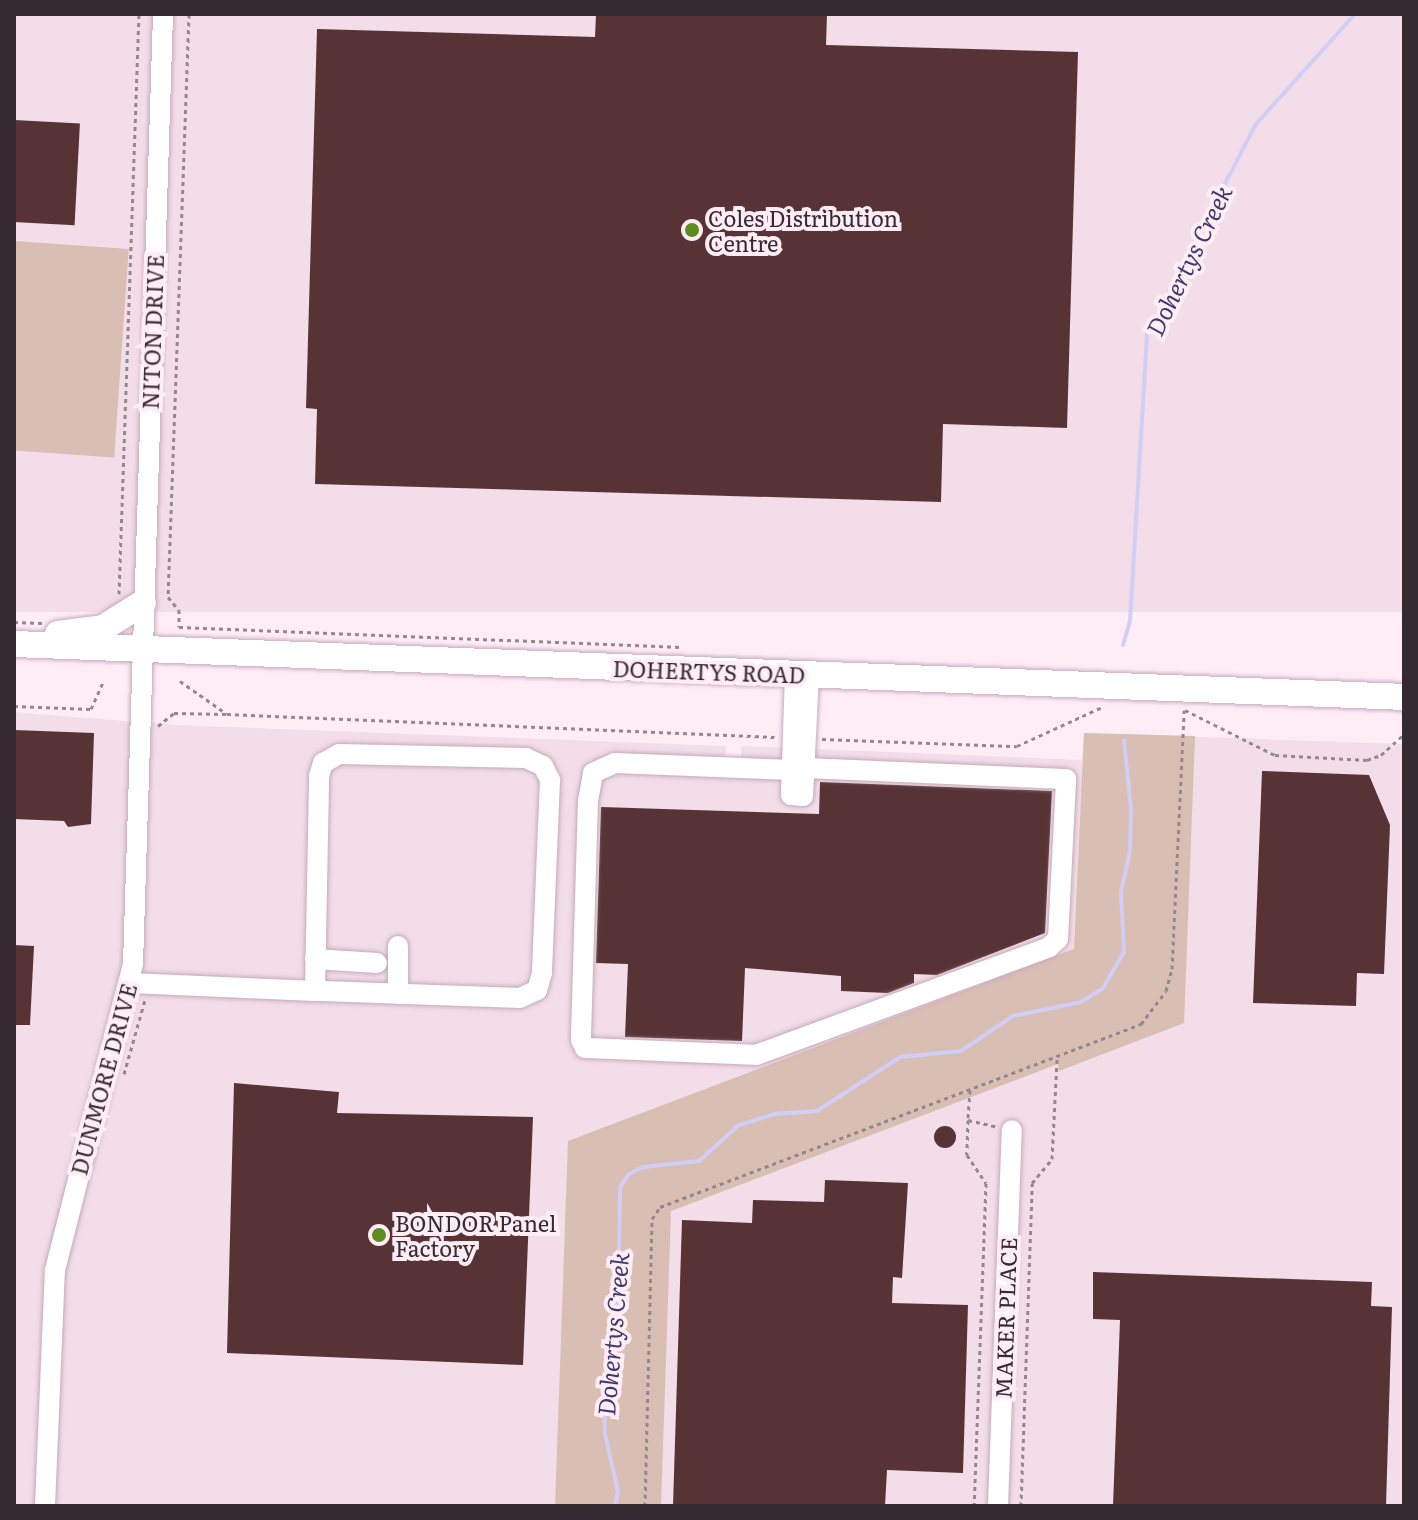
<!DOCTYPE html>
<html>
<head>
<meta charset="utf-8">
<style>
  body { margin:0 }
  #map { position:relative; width:1418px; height:1520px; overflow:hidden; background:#ffedf6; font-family:Literata,serif }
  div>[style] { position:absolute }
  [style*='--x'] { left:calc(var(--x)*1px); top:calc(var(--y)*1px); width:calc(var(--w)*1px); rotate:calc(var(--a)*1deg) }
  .built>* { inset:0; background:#f2dde8; transform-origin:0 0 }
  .green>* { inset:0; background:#d9beb4; transform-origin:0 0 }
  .stream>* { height:4px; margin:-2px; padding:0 2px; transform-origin:2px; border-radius:2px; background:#d1cff5 }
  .building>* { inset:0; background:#573336; transform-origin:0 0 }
  .round { border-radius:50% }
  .path>* { height:3px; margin-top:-1.5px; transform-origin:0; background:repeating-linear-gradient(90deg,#96878f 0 4px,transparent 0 8px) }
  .roads { filter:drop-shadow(0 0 2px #c6aab9) drop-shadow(0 0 2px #c6aab9) }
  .minor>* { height:20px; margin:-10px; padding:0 10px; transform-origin:10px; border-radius:10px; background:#fff }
  .major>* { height:26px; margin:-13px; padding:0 13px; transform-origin:13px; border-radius:13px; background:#fff }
  .dots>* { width:22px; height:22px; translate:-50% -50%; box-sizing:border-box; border:4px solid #ffedf6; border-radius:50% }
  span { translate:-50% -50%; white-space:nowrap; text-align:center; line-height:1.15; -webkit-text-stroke:8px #ffedf6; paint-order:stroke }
  .poi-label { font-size:22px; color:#352a30 }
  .left { translate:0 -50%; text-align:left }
  .street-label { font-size:22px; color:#352a30 }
  .water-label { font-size:24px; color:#403a6c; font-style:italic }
  .frame { position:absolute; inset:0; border:16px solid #352a30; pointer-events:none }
</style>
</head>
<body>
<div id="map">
  <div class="built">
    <div style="left:14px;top:14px;width:1390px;height:598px"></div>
    <div style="clip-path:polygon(14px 712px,174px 725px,726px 746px,725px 760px,741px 760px,741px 746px,1082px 760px,1084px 733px,1404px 744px,1404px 1506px,14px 1506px)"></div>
  </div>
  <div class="green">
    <div style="left:14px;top:241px;width:115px;height:209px;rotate:4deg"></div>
    <div style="clip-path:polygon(1084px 733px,1195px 736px,1184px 1023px,1059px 1071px,1058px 1064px,671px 1211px,661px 1506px,555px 1506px,568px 1141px,1074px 949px)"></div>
  </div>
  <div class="stream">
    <div style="--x:1123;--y:645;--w:25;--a:-74"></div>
    <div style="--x:1130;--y:621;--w:288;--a:-86.6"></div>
    <div style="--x:1147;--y:334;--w:237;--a:-62.6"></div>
    <div style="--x:1256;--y:124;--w:148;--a:-48"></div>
    <div style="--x:615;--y:1506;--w:14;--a:-78"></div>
    <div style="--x:618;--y:1492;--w:59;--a:-102.6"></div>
    <div style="--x:605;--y:1434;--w:57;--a:-91"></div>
    <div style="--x:604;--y:1377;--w:71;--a:-78.7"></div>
    <div style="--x:618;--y:1307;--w:120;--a:-89"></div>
    <div style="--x:620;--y:1187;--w:16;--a:-55"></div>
    <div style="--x:629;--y:1174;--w:16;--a:-27"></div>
    <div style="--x:643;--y:1167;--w:56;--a:-6.1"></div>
    <div style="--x:699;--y:1161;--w:54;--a:-42"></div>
    <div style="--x:739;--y:1125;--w:37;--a:-17"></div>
    <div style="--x:774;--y:1114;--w:43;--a:-4"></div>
    <div style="--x:817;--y:1111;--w:99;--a:-33"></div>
    <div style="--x:900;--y:1057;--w:61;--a:-5.6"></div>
    <div style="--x:961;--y:1051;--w:63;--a:-33.9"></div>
    <div style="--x:1013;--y:1016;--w:69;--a:-11.6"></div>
    <div style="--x:1081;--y:1002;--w:26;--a:-32"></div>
    <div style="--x:1103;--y:988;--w:42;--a:-59.7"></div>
    <div style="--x:1124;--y:952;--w:60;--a:-92.9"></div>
    <div style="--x:1121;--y:892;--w:42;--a:-77.6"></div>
    <div style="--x:1130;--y:851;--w:42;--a:-88.6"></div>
    <div style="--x:1131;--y:809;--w:69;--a:-95.8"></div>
  </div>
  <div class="building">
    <div style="clip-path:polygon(596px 14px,827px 14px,826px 45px,1078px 52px,1067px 428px,943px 424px,941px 502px,315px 484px,317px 409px,306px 408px,317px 29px,595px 37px)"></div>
    <div style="left:14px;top:120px;width:66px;height:102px;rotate:3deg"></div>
    <div style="clip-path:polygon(14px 730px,94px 733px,91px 824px,68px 827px,64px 821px,14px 819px)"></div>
    <div style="clip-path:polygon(1262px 771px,1369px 775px,1390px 825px,1384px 974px,1357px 973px,1356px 1006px,1253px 1003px)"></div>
    <div style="clip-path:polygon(820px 782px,1052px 791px,1045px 933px,937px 975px,914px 974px,914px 983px,888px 993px,841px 991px,841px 976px,745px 968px,742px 1041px,625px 1037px,628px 964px,596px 963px,601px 807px,819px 814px)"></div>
    <div style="clip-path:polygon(14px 945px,34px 946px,30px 1025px,14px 1025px)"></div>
    <div style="clip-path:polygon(234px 1083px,339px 1092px,337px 1113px,533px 1117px,523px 1365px,227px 1353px)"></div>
    <div class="round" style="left:934px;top:1126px;width:22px;height:22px"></div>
    <div style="clip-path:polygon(825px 1180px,908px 1183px,902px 1278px,893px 1277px,892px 1303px,968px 1305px,963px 1473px,887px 1470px,885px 1506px,673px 1506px,682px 1220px,752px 1223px,753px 1200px,824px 1202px)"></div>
    <div style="clip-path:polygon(1093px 1272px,1372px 1282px,1371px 1306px,1392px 1307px,1386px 1506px,1113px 1506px,1120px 1320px,1093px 1319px)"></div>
  </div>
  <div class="path">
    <div style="--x:189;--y:14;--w:583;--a:92.06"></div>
    <div style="--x:168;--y:597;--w:17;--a:50"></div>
    <div style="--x:179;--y:610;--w:17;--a:90"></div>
    <div style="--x:179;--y:627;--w:503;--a:2.28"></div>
    <div style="--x:119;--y:594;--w:580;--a:-88.03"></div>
    <div style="--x:14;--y:622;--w:28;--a:2"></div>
    <div style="--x:180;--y:681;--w:57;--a:35.1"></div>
    <div style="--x:227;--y:714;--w:548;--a:2.4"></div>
    <div style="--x:14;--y:706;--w:77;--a:2.2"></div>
    <div style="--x:91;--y:709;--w:32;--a:-66"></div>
    <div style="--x:1185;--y:710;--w:101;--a:26.6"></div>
    <div style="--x:1275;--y:755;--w:92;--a:3.1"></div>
    <div style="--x:1367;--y:760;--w:15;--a:-20"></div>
    <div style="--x:1381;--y:755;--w:31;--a:-42"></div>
    <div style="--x:158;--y:726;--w:21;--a:-39"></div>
    <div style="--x:174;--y:713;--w:52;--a:1.1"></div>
    <div style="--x:822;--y:739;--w:195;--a:2.1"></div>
    <div style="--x:1017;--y:746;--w:94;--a:-24.6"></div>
    <div style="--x:124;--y:1074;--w:77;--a:-74.2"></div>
    <div style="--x:970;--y:1090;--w:30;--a:94"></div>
    <div style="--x:968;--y:1120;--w:31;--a:13"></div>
    <div style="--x:968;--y:1120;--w:35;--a:92"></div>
    <div style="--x:967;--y:1155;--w:34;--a:56"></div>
    <div style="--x:986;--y:1183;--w:323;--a:92.1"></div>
    <div style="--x:645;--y:1506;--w:287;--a:-88.6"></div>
    <div style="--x:652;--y:1219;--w:14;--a:-56"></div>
    <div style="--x:660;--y:1207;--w:515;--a:-20.83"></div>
    <div style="--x:1141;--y:1024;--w:41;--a:-52.9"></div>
    <div style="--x:1166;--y:991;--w:23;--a:-75"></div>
    <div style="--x:1172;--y:969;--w:259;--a:-87.3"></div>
    <div style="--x:1021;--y:1506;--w:323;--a:-88"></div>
    <div style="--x:1032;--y:1183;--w:31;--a:-50"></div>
    <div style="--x:1052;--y:1159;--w:100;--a:-87.1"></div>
  </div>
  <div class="roads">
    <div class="minor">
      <div style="--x:795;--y:674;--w:121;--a:91.9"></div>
      <div style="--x:791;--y:795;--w:12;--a:5"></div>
      <div style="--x:803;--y:796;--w:121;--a:-87.2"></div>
      <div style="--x:792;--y:770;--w:177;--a:-177.7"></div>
      <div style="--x:615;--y:763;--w:24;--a:156"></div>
      <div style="--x:593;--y:773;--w:27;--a:100"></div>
      <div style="--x:588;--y:800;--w:240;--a:91.7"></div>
      <div style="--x:581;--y:1040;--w:9;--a:63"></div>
      <div style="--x:585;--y:1048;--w:171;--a:2.3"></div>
      <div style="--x:756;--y:1055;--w:312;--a:-20.2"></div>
      <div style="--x:1049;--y:947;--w:12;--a:-42"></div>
      <div style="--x:1058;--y:939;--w:160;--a:-87.1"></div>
      <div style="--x:1066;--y:779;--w:262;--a:-177.6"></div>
      <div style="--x:315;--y:959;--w:62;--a:3.7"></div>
      <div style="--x:130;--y:983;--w:185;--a:2.5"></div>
      <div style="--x:315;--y:991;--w:215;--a:-88.9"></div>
      <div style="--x:319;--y:776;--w:14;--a:-73"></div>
      <div style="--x:323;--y:763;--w:18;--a:-29"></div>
      <div style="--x:339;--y:754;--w:187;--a:1.2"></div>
      <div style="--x:526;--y:758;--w:19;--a:25"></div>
      <div style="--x:543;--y:766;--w:16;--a:63"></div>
      <div style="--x:550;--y:780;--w:193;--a:92.4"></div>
      <div style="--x:542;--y:973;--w:18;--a:106"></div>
      <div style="--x:537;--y:990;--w:19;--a:155"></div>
      <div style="--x:520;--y:998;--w:205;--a:-178"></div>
      <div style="--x:398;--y:994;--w:48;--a:-90"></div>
      <div style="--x:45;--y:1506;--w:236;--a:-87.6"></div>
      <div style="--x:55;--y:1270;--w:316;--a:-75.7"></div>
      <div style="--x:133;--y:964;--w:950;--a:-88.19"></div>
      <div style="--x:998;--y:1506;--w:376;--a:-87.9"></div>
    </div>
    <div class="major">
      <div style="--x:58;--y:634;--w:45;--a:-7.6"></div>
      <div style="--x:103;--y:628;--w:47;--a:-32"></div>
      <div style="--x:14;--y:644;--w:1391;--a:2.18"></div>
    </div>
  </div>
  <div class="dots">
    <div style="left:692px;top:230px;background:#5f8c1e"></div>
    <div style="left:379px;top:1235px;background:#5f8c1e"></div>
  </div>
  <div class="poi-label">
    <span class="left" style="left:708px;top:230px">Coles Distribution<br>Centre</span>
    <span class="left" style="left:395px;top:1235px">BONDOR Panel<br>Factory</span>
  </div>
  <div class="street-label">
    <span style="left:152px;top:332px;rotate:-88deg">NITON DRIVE</span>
    <span style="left:709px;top:671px;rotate:2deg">DOHERTYS ROAD</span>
    <span style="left:103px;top:1079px;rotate:-75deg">DUNMORE DRIVE</span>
    <span style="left:1005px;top:1318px;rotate:-88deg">MAKER PLACE</span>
  </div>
  <div class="water-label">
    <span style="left:1188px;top:260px;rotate:-64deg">Dohertys Creek</span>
    <span style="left:612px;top:1334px;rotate:-85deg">Dohertys Creek</span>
  </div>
  <div class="frame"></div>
</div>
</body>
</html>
